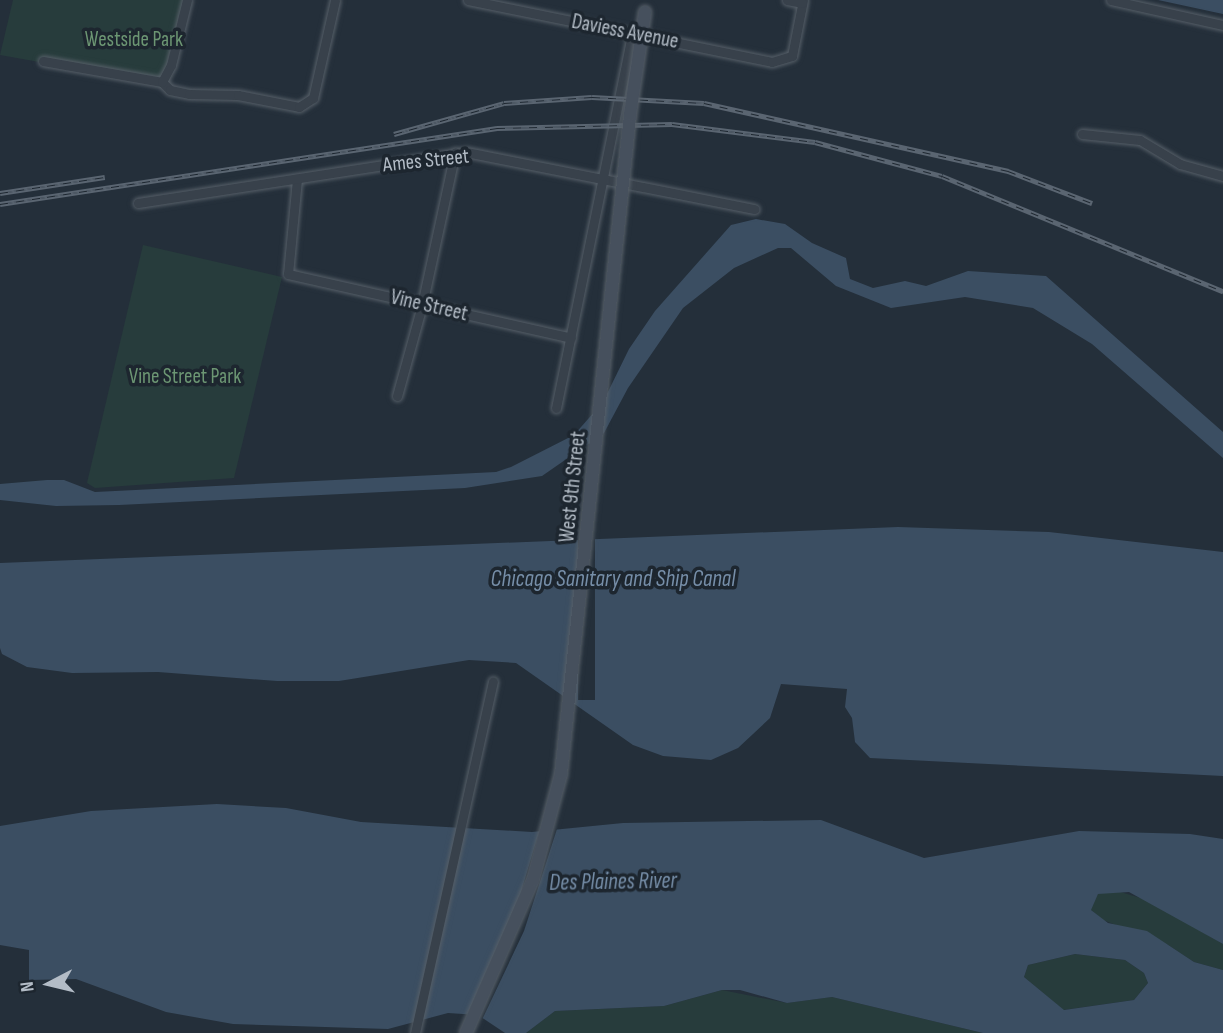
<!DOCTYPE html>
<html>
<head>
<meta charset="utf-8">
<style>
  body { margin:0 }
  #map { position:relative; width:1223px; height:1033px; overflow:hidden; background:#242f3a; font-family:"Sofia Sans Condensed",sans-serif }
  div>[style] { position:absolute }
  [style*='--x'] { left:calc(var(--x)*1px); top:calc(var(--y)*1px); width:calc(var(--w)*1px); rotate:calc(var(--a)*1deg) }
  .green>* { inset:0; background:#273c3c }
  .water>* { inset:0; background:#3b4e62 }
  .pier>* { inset:0; background:#242f3a; transform-origin:0 0 }
  .roads { filter:drop-shadow(0 0 2px #565f68) drop-shadow(0 0 2px #565f68) }
  .street>* { height:9px; margin:-4.5px; padding:0 4.5px; transform-origin:4.5px; border-radius:4.5px; background:#38414b }
  .rail>* { height:5px; margin-top:-2.5px; transform-origin:0; background:repeating-linear-gradient(90deg,#1d262f 0 8px,#5a6571 0 16px); box-sizing:border-box; border-block:2px solid #5a6571 }
  .bridges { filter:drop-shadow(0 0 2px #565f68) drop-shadow(0 0 2px #565f68) }
  .secondary-bridge>* { height:12px; margin:-6px; padding:0 6px; transform-origin:6px; border-radius:6px; background:#46505d }
  span { translate:-50% -50%; white-space:nowrap; text-align:center; line-height:1.15; -webkit-text-stroke:7px #1d262f; paint-order:stroke }
  .street-label { font-size:21px; color:#b3bcc6 }
  .park-label { font-size:21px; color:#6c9673 }
  .water-label { font-size:23px; color:#768ea8; font-style:italic }
  .north { position:absolute; left:14px; top:949px; width:70px; height:70px; -webkit-text-stroke:5px #1d262f; paint-order:stroke; rotate:263deg; font-size:19px; font-weight:700; line-height:28px; text-align:center; color:#b3bcc6 }
  .north::after { content:''; display:block; margin:auto; width:24px; height:32px; background:#b3bcc6; clip-path:polygon(50% 0,100% 100%,50% 72%,0 100%) }
</style>
</head>
<body>
<div id="map">
  <div class="green">
    <div style="clip-path:polygon(13px 0,191px 0,168px 85px,0 55px)"></div>
    <div style="clip-path:polygon(143px 245px,282px 277px,234px 478px,95px 488px,87px 483px)"></div>
    <div style="clip-path:polygon(1114px 890px,1147px 900px,1223px 944px,1223px 970px,1194px 962px,1168px 945px,1103px 920px,1091px 910px,1091px 905px,1098px 894px)"></div>
    <div style="clip-path:polygon(1075px 954px,1125px 960px,1144px 973px,1148px 983px,1134px 1000px,1063px 1010px,1024px 977px,1028px 965px)"></div>
    <div style="clip-path:polygon(722px 990px,787px 1003px,832px 997px,983px 1033px,526px 1033px,555px 1011px,664px 1006px)"></div>
  </div>
  <div class="water">
    <div style="clip-path:polygon(1158px 0,1223px 0,1223px 14px)"></div>
    <div style="clip-path:polygon(756px 219px,785px 224px,812px 243px,846px 258px,850px 279px,873px 288px,905px 281px,926px 286px,968px 271px,1046px 276px,1223px 432px,1223px 458px,1092px 344px,1033px 308px,965px 297px,891px 308px,836px 286px,791px 248px,778px 248px,734px 268px,683px 308px,628px 388px,604px 433px,542px 476px,465px 488px,119px 505px,56px 506px,0 500px,0 484px,47px 480px,64px 480px,95px 492px,496px 472px,511px 467px,574px 435px,603px 402px,629px 349px,655px 311px,731px 225px)"></div>
    <div style="clip-path:polygon(898px 527px,1049px 532px,1223px 552px,1223px 776px,870px 758px,855px 742px,852px 718px,845px 707px,847px 689px,781px 684px,770px 718px,738px 748px,711px 760px,663px 756px,633px 745px,516px 663px,469px 660px,339px 681px,277px 681px,158px 672px,72px 673px,27px 667px,2px 654px,0 648px,0 563px)"></div>
    <div style="clip-path:polygon(evenodd,217px 804px,286px 808px,361px 822px,532px 832px,623px 823px,821px 820px,924px 858px,1079px 831px,1190px 834px,1223px 839px,1223px 944px,1129px 892px,1098px 894px,1091px 910px,1108px 923px,1147px 931px,1194px 962px,1223px 970px,1223px 1033px,983px 1033px,832px 997px,787px 1003px,740px 990px,722px 990px,664px 1006px,555px 1011px,526px 1033px,505px 1033px,478px 1015px,448px 1013px,388px 1029px,233px 1024px,166px 1012px,76px 979px,29px 980px,29px 950px,0 945px,0 826px,91px 811px,217px 804px,1075px 954px,1125px 960px,1144px 973px,1148px 983px,1134px 1000px,1064px 1010px,1024px 977px,1028px 965px,1075px 954px)"></div>
  </div>
  <div class="pier">
    <div style="left:578px;top:535px;width:17px;height:165px"></div>
    <div style="clip-path:polygon(540px 829px,557px 829px,524px 931px,481px 1022px,466px 1017px,521px 892px)"></div>
  </div>
  <div class="roads">
    <div class="street">
      <div style="--x:468;--y:0;--w:310;--a:11.5"></div>
      <div style="--x:772;--y:62;--w:21;--a:-17"></div>
      <div style="--x:792;--y:56;--w:57;--a:-78.9"></div>
      <div style="--x:787;--y:0;--w:15;--a:11"></div>
      <div style="--x:1111;--y:0;--w:115;--a:12.6"></div>
      <div style="--x:43;--y:61;--w:121;--a:10"></div>
      <div style="--x:162;--y:82;--w:11;--a:45"></div>
      <div style="--x:170;--y:90;--w:19;--a:12"></div>
      <div style="--x:189;--y:94;--w:49;--a:1.2"></div>
      <div style="--x:238;--y:95;--w:62;--a:11.1"></div>
      <div style="--x:299;--y:107;--w:17;--a:-33"></div>
      <div style="--x:313;--y:98;--w:100;--a:-77.3"></div>
      <div style="--x:162;--y:82;--w:19;--a:-62"></div>
      <div style="--x:171;--y:65;--w:67;--a:-76.2"></div>
      <div style="--x:1082;--y:134;--w:58;--a:5.9"></div>
      <div style="--x:1140;--y:140;--w:47;--a:31"></div>
      <div style="--x:1180;--y:164;--w:45;--a:15.6"></div>
      <div style="--x:297;--y:179;--w:95;--a:95.4"></div>
      <div style="--x:288;--y:274;--w:290;--a:12.7"></div>
      <div style="--x:138;--y:203;--w:332;--a:-8.8"></div>
      <div style="--x:466;--y:152;--w:294;--a:11.2"></div>
      <div style="--x:397;--y:396;--w:94;--a:-74.6"></div>
      <div style="--x:422;--y:305;--w:156;--a:-77.8"></div>
      <div style="--x:556;--y:408;--w:383;--a:-78.5"></div>
      <div style="--x:415;--y:1033;--w:360;--a:-77.5"></div>
    </div>
  </div>
  <div class="rail">
    <div style="--x:394;--y:134;--w:114;--a:-15.7"></div>
    <div style="--x:504;--y:103;--w:88;--a:-3.9"></div>
    <div style="--x:592;--y:97;--w:112;--a:3.1"></div>
    <div style="--x:704;--y:103;--w:312;--a:12.6"></div>
    <div style="--x:1008;--y:171;--w:90;--a:20.9"></div>
    <div style="--x:0;--y:193;--w:106;--a:-8.7"></div>
    <div style="--x:0;--y:204;--w:503;--a:-8.69"></div>
    <div style="--x:497;--y:128;--w:175;--a:-1.3"></div>
    <div style="--x:672;--y:124;--w:144;--a:7.2"></div>
    <div style="--x:815;--y:142;--w:131;--a:15"></div>
    <div style="--x:942;--y:176;--w:304;--a:22.3"></div>
  </div>
  <div class="bridges">
    <div class="secondary-bridge">
      <div style="--x:466;--y:1033;--w:167;--a:-66.4"></div>
      <div style="--x:533;--y:880;--w:110;--a:-75.2"></div>
      <div style="--x:561;--y:774;--w:663;--a:-84.02"></div>
      <div style="--x:630;--y:115;--w:104;--a:-81.7"></div>
    </div>
  </div>
  <div class="street-label">
    <span style="left:625px;top:32px;rotate:11deg">Daviess Avenue</span>
    <span style="left:426px;top:161px;rotate:-6deg">Ames Street</span>
    <span style="left:429px;top:306px;rotate:13deg">Vine Street</span>
    <span style="left:573px;top:487px;rotate:-84deg">West 9th Street</span>
  </div>
  <div class="park-label">
    <span style="left:134px;top:40px">Westside Park</span>
    <span style="left:185px;top:377px">Vine Street Park</span>
  </div>
  <div class="water-label">
    <span style="left:613px;top:579px">Chicago Sanitary and Ship Canal</span>
    <span style="left:613px;top:882px;rotate:-1deg">Des Plaines River</span>
  </div>
  <div class="north">N</div>
</div>
</body>
</html>
